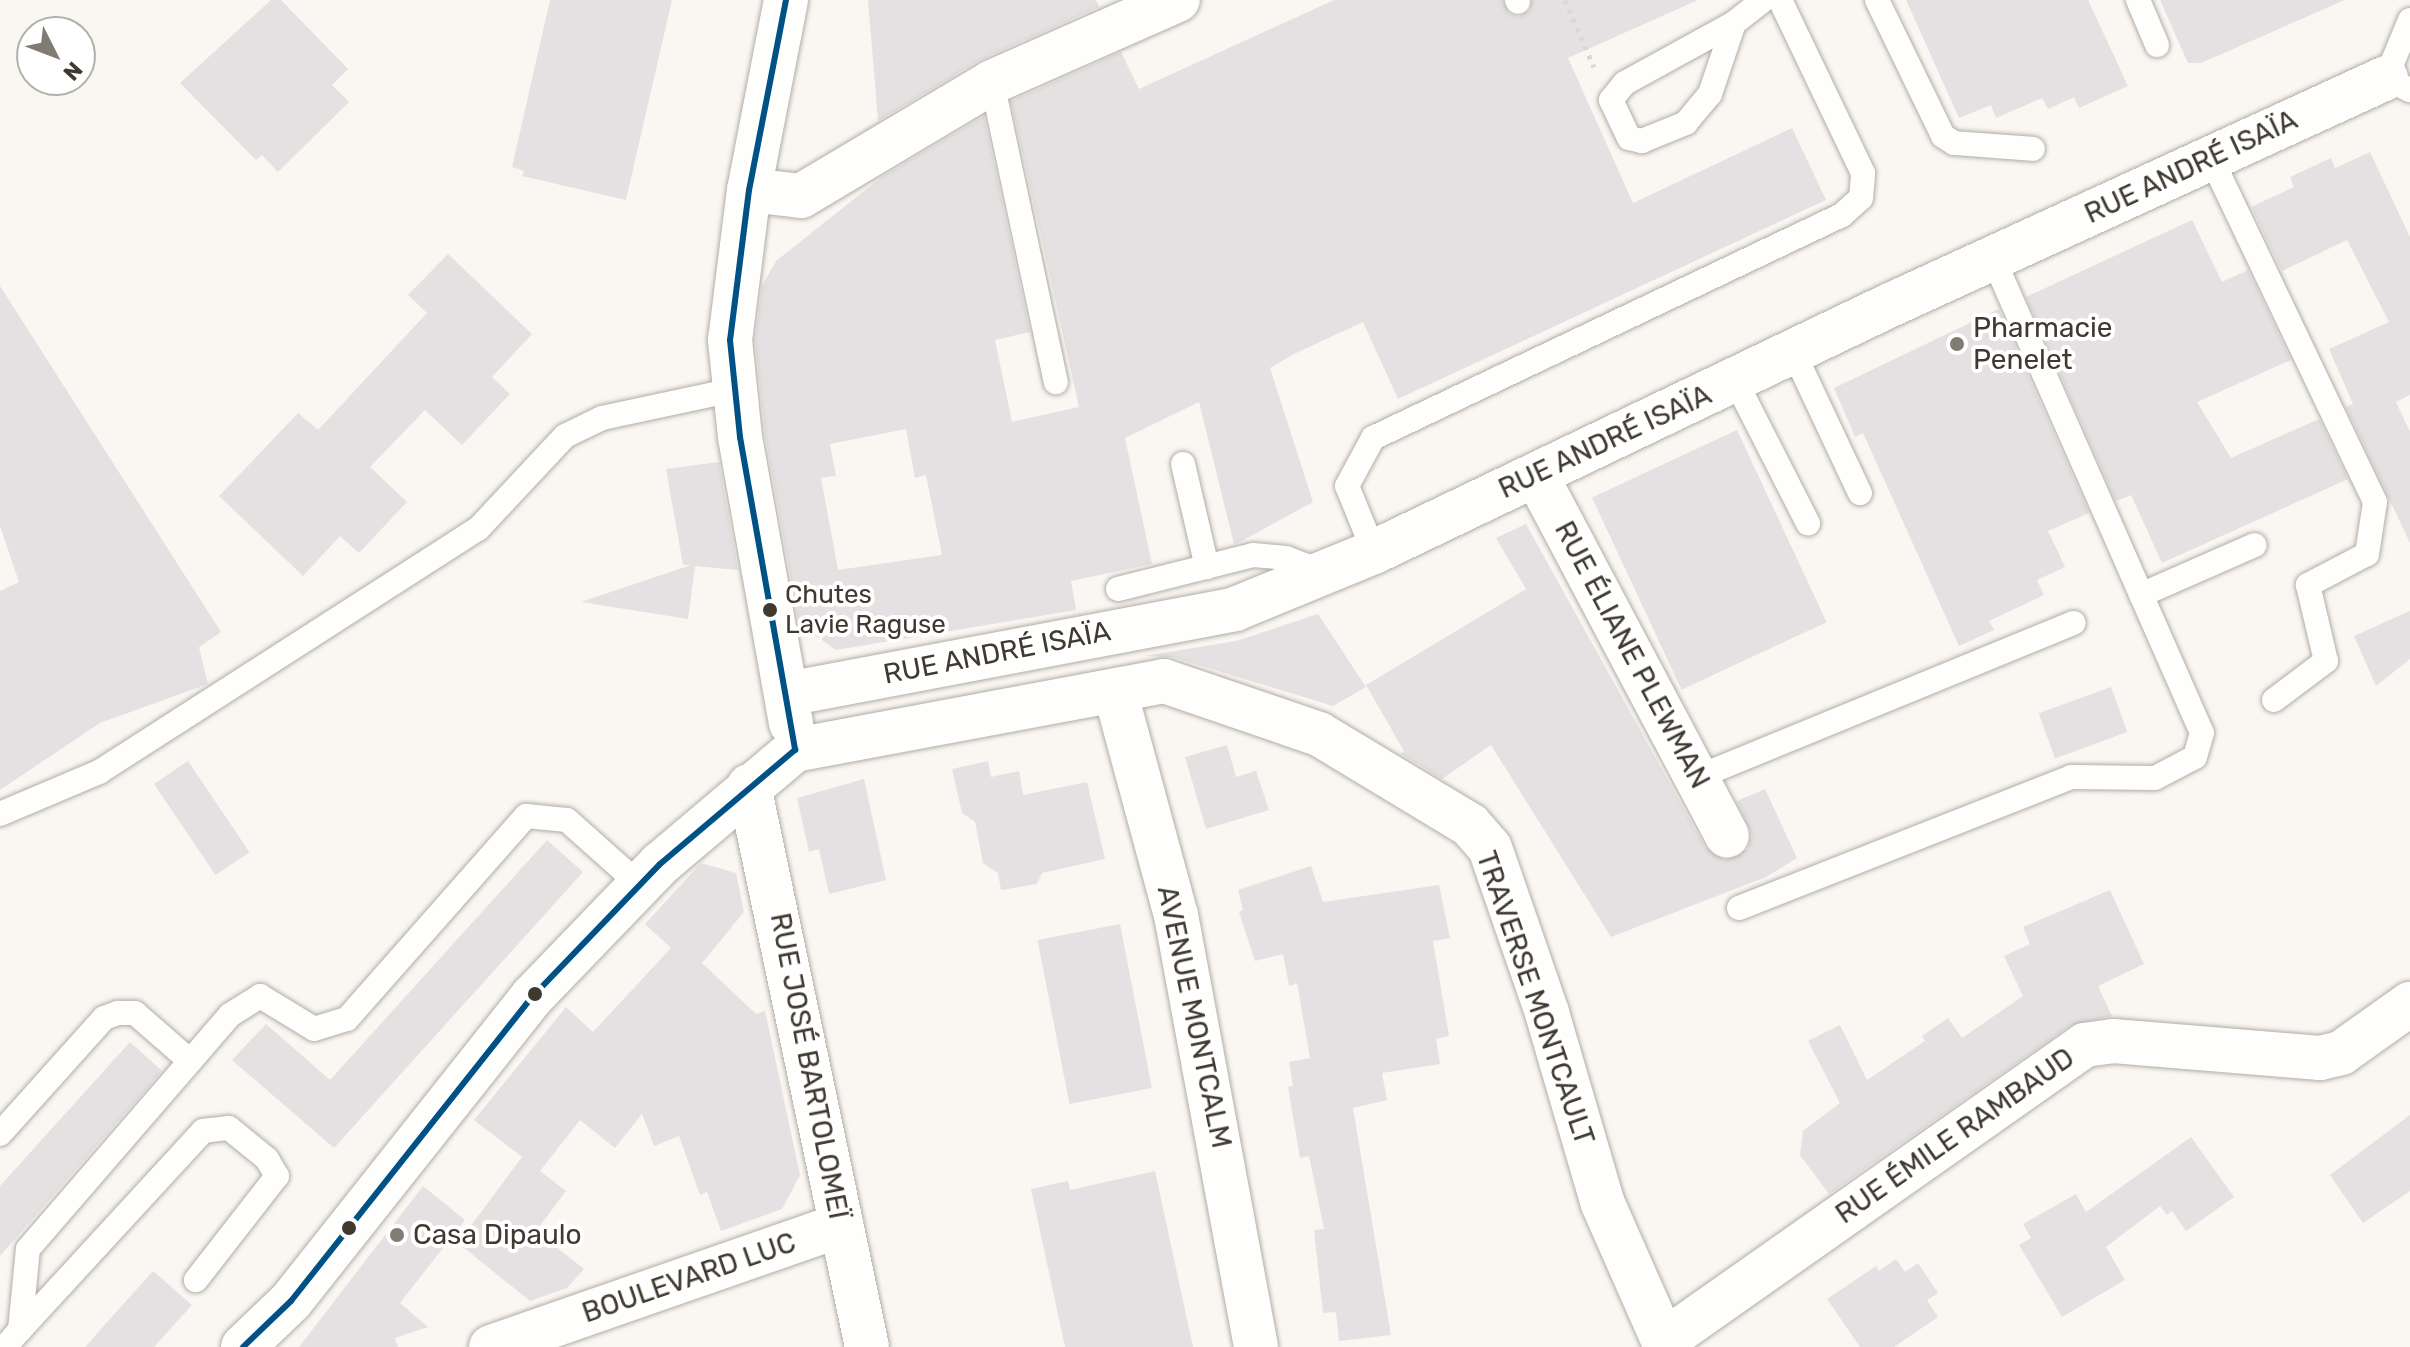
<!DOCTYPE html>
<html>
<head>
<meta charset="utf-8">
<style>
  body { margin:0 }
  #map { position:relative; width:2410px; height:1347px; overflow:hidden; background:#faf6f1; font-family:Rubik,sans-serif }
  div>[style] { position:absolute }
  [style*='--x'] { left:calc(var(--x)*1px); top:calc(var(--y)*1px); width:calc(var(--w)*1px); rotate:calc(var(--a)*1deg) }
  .building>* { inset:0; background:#e5e1e3; transform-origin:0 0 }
  .path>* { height:5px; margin-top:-2.5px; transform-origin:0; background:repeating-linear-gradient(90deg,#dad8d6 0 4px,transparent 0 10px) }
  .roads { filter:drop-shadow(0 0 2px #b1ada6) drop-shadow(0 0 2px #b1ada6) }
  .lane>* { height:24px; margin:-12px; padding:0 12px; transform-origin:12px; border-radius:12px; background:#fefefd }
  .street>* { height:44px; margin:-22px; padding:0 22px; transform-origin:22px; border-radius:22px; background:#fefefd }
  .bus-1>* { height:6px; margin:-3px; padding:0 3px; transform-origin:3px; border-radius:3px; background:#005186 }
  .dots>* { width:22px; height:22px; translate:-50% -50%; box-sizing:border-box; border:4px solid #fff; border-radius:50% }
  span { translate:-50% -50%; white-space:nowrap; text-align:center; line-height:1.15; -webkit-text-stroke:8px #fff; paint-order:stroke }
  .bus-label { font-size:26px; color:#3f392f }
  .left { translate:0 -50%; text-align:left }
  .street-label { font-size:28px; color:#3f392f }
  .poi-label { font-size:28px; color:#3f392f }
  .north { position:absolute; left:16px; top:16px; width:80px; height:80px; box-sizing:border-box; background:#fff; border:2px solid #b2b0ac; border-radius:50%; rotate:132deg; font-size:22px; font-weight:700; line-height:32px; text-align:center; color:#3f392f }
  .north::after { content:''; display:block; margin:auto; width:28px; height:36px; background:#807b73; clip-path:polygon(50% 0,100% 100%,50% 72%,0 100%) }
</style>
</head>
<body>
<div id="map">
  <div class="building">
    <div style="clip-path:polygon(271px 0,281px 0,348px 69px,332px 85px,349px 102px,278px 172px,262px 155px,256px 160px,180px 83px)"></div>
    <div style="clip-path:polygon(550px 0,672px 0,626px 200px,522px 176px,524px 171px,512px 167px)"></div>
    <div style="clip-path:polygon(868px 0,1096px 0,1099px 7px,982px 59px,878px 121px)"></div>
    <div style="clip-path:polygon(evenodd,1334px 0,1502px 0,1509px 14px,1518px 17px,1530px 11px,1532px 0,1698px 0,1568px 58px,1633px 203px,1792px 128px,1826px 200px,1398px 399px,1363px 322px,1292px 355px,1270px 368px,1313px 502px,1238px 543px,1234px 544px,1199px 402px,1125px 438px,1152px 564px,1071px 581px,1076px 610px,836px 650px,799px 624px,765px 434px,755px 340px,762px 286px,776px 261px,883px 176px,984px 116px,1030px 332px,995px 340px,1012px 422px,1079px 407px,1011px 101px,1121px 52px,1139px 89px,1334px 0,906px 429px,915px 478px,926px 475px,942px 555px,838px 570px,821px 478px,836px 476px,830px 444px,906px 429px)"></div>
    <div style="clip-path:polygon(1906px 0,2088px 0,2128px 86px,2079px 108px,2074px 97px,2048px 109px,2042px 98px,1996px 118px,1991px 105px,1959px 118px)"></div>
    <div style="clip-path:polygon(2160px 0,2345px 0,2201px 63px,2188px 63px)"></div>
    <div style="clip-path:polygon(2370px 152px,2410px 237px,2410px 395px,2396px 402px,2410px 432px,2410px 543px,2346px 407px,2353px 404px,2329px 349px,2389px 322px,2347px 240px,2282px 271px,2251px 207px,2294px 187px,2290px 177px,2331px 158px,2335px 168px)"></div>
    <div style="clip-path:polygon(2192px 220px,2222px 282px,2248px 270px,2291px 360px,2197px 402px,2231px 458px,2319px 419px,2348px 479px,2162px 563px,2131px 495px,2116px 501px,2026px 297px)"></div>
    <div style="clip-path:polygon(448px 254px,532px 334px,492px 377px,510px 394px,462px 445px,425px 410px,370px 467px,407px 502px,359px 553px,340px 536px,303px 576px,219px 496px,298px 413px,318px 430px,427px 313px,408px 295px)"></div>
    <div style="clip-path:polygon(0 286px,221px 632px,199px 647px,208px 684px,100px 723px,0 790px,0 591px,19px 582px,0 526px)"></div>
    <div style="clip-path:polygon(1999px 309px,2089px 513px,2048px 531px,2065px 567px,2037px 580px,2044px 595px,1989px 621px,1994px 630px,1959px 646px,1863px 433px,1855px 437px,1834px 388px)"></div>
    <div style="left:1737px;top:430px;width:212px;height:160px;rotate:65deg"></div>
    <div style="clip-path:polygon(719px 462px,738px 570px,695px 566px,688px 619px,581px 602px,691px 565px,683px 565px,666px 469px)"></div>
    <div style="clip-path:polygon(1526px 524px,1705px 847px,1725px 860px,1748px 849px,1752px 835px,1737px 801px,1765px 789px,1797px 858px,1766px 877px,1611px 937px,1491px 745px,1442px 779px,1401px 754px,1404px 751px,1366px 685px,1526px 589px,1496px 538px)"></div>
    <div style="clip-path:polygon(2410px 611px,2410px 659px,2376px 686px,2354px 636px)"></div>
    <div style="clip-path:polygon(1318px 614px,1366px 687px,1333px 706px,1172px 657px,1144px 656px,1236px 641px)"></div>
    <div style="left:2111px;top:687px;width:48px;height:77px;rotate:70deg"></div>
    <div style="clip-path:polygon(1227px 745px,1236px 777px,1256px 771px,1269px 810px,1206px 829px,1185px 757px)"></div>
    <div style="left:188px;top:761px;width:110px;height:41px;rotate:56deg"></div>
    <div style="clip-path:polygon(988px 761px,991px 777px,1019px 771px,1023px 795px,1087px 782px,1105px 859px,1042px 873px,1037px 884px,1001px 890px,998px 873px,983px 863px,975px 822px,962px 813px,952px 769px)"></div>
    <div style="clip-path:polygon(864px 779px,886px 880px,829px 894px,819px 849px,809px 852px,797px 798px)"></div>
    <div style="clip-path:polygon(547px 840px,583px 872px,334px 1148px,232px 1060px,266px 1024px,330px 1080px)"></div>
    <div style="clip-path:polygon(701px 863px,736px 873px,744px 912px,702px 963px,756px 1014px,765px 1011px,800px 1175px,782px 1209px,721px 1231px,707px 1192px,700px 1195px,679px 1136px,654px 1146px,642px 1114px,615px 1148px,580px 1120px,540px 1171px,566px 1191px,536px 1231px,584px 1269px,567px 1288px,530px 1301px,458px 1243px,522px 1157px,474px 1120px,566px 1007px,593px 1032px,671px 948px,645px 924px)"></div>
    <div style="clip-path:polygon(1311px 866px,1323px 902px,1439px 885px,1450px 938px,1433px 941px,1449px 1036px,1436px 1039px,1440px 1064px,1382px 1073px,1387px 1100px,1353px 1108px,1391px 1335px,1339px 1341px,1336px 1312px,1323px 1313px,1314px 1230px,1324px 1229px,1309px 1156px,1300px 1158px,1288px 1087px,1293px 1086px,1289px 1062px,1310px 1058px,1297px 983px,1289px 986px,1283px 954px,1255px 961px,1239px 912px,1243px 910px,1238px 890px)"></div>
    <div style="clip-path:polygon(2110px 890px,2144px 964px,2098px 986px,2112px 1016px,2071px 1025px,1829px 1194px,1800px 1155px,1803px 1131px,1840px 1103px,1808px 1041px,1840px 1025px,1867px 1080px,1925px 1041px,1922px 1036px,1948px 1018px,1962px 1038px,2023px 996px,2004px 956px,2030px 944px,2023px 927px)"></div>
    <div style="left:1120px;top:924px;width:167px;height:84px;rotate:79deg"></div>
    <div style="clip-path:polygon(130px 1042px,162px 1071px,0 1256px,0 1186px)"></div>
    <div style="clip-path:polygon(2410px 1115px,2410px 1191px,2363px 1223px,2330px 1175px)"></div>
    <div style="clip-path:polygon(2191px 1137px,2234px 1197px,2186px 1231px,2172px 1211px,2167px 1215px,2160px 1206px,2106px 1247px,2125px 1280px,2062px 1317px,2019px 1245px,2031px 1238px,2023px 1224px,2076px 1194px,2086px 1212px)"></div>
    <div style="clip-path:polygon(1155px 1171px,1193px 1347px,1065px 1347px,1031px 1189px,1068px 1181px,1070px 1190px)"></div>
    <div style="clip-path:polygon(423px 1186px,465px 1220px,400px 1303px,428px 1327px,395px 1338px,398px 1347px,299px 1347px)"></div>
    <div style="clip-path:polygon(1896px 1259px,1905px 1272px,1918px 1263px,1938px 1293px,1927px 1300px,1938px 1317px,1894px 1347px,1860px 1347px,1827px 1299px,1876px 1266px,1879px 1271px)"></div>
    <div style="clip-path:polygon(153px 1271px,192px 1305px,154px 1347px,85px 1347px)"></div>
  </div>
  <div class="path">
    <div style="--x:1565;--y:0;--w:73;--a:66.6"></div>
  </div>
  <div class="roads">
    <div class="lane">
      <div style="--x:1517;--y:0;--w:2;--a:63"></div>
      <div style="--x:1877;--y:0;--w:151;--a:64.1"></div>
      <div style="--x:1943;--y:136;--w:13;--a:32"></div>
      <div style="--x:1954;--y:143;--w:79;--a:4.3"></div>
      <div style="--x:2138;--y:0;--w:49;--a:67.1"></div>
      <div style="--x:2410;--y:20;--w:63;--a:112.5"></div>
      <div style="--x:2386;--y:78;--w:27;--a:27"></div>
      <div style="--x:1734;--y:23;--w:75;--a:108.7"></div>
      <div style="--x:1710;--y:94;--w:38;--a:130"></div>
      <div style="--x:1686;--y:123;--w:48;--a:157.8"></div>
      <div style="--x:1642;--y:141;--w:13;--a:-167"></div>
      <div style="--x:1629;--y:138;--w:42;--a:-115.3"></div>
      <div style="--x:1611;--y:100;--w:22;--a:-51"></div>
      <div style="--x:1625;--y:83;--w:124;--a:-28.8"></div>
      <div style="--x:1734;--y:23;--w:37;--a:-38"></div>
      <div style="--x:992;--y:82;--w:307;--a:78"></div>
      <div style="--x:2211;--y:158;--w:381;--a:64.5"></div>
      <div style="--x:2375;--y:502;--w:53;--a:98.7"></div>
      <div style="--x:2367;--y:554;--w:67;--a:152.3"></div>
      <div style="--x:2308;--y:585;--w:78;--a:76.7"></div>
      <div style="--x:2326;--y:661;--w:65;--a:143.1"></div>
      <div style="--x:1794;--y:353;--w:155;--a:64.8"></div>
      <div style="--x:1735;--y:380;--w:161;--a:63"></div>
      <div style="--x:1183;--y:464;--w:106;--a:76.9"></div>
      <div style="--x:1374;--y:552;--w:71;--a:-112.2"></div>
      <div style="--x:1347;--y:486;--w:55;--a:-61.6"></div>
      <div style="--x:1373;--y:438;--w:519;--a:-25.43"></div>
      <div style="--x:1842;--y:215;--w:25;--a:-42"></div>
      <div style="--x:1861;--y:198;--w:25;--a:-85"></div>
      <div style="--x:1863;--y:173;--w:192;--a:-115.6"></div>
      <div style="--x:1118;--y:589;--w:139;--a:-14.1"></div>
      <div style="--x:1253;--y:555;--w:33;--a:5"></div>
      <div style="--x:1286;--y:558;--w:40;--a:21"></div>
      <div style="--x:2141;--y:595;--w:124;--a:-23.7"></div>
      <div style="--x:1698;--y:777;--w:406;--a:-22.3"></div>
      <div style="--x:0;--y:814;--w:108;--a:-23"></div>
      <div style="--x:99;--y:772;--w:450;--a:-32.7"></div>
      <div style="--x:478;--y:529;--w:127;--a:-46.9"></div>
      <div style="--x:565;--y:436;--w:41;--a:-25.9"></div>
      <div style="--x:602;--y:418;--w:134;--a:-12.1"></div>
      <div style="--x:1739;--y:908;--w:357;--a:-21.5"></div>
      <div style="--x:2071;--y:777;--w:84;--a:0.7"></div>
      <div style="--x:2155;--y:778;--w:45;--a:-27.7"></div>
      <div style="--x:2195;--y:757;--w:25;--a:-74"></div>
      <div style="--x:2202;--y:733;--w:519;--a:-113.75"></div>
      <div style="--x:0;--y:1134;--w:156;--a:-48.1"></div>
      <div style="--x:104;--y:1018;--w:15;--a:-20"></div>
      <div style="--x:118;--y:1013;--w:17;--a:0"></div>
      <div style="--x:135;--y:1013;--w:73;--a:41.1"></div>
      <div style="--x:20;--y:1330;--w:270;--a:-47.4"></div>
      <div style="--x:203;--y:1131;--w:26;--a:-7"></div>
      <div style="--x:229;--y:1128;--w:49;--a:39.2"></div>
      <div style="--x:267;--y:1159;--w:20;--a:60"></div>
      <div style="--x:277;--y:1176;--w:132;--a:127.9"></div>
      <div style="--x:5;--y:1347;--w:23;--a:-49"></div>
      <div style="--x:20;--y:1330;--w:81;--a:-84.4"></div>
      <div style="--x:28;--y:1249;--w:309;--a:-49.2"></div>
      <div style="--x:230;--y:1015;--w:36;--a:-32"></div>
      <div style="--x:260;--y:996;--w:63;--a:31.4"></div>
      <div style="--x:314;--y:1029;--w:34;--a:-17"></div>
      <div style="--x:347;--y:1019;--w:271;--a:-48.6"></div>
      <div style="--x:526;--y:816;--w:41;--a:5.6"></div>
      <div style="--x:567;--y:820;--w:98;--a:41.7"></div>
    </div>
    <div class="street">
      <div style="--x:786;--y:0;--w:194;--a:101"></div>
      <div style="--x:749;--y:190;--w:151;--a:97.2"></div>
      <div style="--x:730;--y:340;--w:98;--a:84.1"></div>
      <div style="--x:740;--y:437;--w:291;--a:79.9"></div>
      <div style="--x:749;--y:190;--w:52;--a:6.6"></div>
      <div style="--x:801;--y:196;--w:222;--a:-30.8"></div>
      <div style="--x:992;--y:82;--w:203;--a:-23.8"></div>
      <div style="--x:1536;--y:475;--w:408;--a:62.1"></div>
      <div style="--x:1115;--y:691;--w:232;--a:74.8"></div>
      <div style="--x:1176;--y:915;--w:439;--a:79.5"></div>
      <div style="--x:787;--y:694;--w:456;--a:-10.7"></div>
      <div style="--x:1235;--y:609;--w:150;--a:-22.3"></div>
      <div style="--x:1374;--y:552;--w:568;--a:-25.57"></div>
      <div style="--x:1886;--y:307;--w:550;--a:-24.61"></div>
      <div style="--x:749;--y:786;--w:573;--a:78.12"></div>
      <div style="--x:1664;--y:1341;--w:515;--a:-35.11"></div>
      <div style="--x:2085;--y:1045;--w:28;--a:-8"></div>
      <div style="--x:2113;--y:1041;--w:208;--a:4.7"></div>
      <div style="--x:2320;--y:1058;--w:22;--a:-13"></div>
      <div style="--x:2341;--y:1053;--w:85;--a:-35.4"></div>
      <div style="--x:243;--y:1347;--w:66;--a:-43.8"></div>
      <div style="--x:291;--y:1301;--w:389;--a:-51.6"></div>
      <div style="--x:533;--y:996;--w:183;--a:-46.1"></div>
      <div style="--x:660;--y:864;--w:177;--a:-40.2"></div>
      <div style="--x:795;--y:750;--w:375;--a:-10.6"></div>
      <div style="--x:1164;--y:681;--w:164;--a:18.9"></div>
      <div style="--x:1319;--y:734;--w:176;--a:31.1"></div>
      <div style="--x:1470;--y:825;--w:30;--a:49"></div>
      <div style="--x:1490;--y:848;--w:175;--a:70.9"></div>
      <div style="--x:1547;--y:1013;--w:199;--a:73.7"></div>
      <div style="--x:1603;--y:1204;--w:156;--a:66.2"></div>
      <div style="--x:491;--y:1347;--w:371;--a:-19.2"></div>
    </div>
  </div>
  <div class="bus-1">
    <div style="--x:786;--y:0;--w:194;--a:101"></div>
    <div style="--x:749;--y:190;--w:151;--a:97.2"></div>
    <div style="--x:730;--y:340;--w:98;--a:84.1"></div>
    <div style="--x:740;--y:437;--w:318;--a:80"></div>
    <div style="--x:243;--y:1347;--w:66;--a:-43.8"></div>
    <div style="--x:291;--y:1301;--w:389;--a:-51.6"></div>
    <div style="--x:533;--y:996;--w:183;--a:-46.1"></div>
    <div style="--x:660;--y:864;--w:177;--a:-40.2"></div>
  </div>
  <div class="dots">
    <div style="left:1957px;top:344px;background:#807b73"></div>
    <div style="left:770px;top:610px;background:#3f392f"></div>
    <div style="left:535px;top:994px;background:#3f392f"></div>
    <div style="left:349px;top:1228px;background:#3f392f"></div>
    <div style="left:397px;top:1235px;background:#807b73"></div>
  </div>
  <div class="bus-label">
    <span class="left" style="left:785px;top:610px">Chutes<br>Lavie Raguse</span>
  </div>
  <div class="street-label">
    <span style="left:2191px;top:167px;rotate:-25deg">RUE ANDRÉ ISAÏA</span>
    <span style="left:1605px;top:442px;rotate:-25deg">RUE ANDRÉ ISAÏA</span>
    <span style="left:997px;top:653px;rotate:-11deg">RUE ANDRÉ ISAÏA</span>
    <span style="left:1632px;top:655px;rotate:62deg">RUE ÉLIANE PLEWMAN</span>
    <span style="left:1535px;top:998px;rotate:71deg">TRAVERSE MONTCAULT</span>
    <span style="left:1194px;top:1017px;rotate:78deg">AVENUE MONTCALM</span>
    <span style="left:809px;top:1066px;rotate:79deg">RUE JOSÉ BARTOLOMEÏ</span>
    <span style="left:1955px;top:1136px;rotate:-35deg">RUE ÉMILE RAMBAUD</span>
    <span style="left:689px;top:1278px;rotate:-19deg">BOULEVARD LUC</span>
  </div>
  <div class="poi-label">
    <span class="left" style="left:1973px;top:344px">Pharmacie<br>Penelet</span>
    <span class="left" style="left:413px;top:1235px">Casa Dipaulo</span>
  </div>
  <div class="north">N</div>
</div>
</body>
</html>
